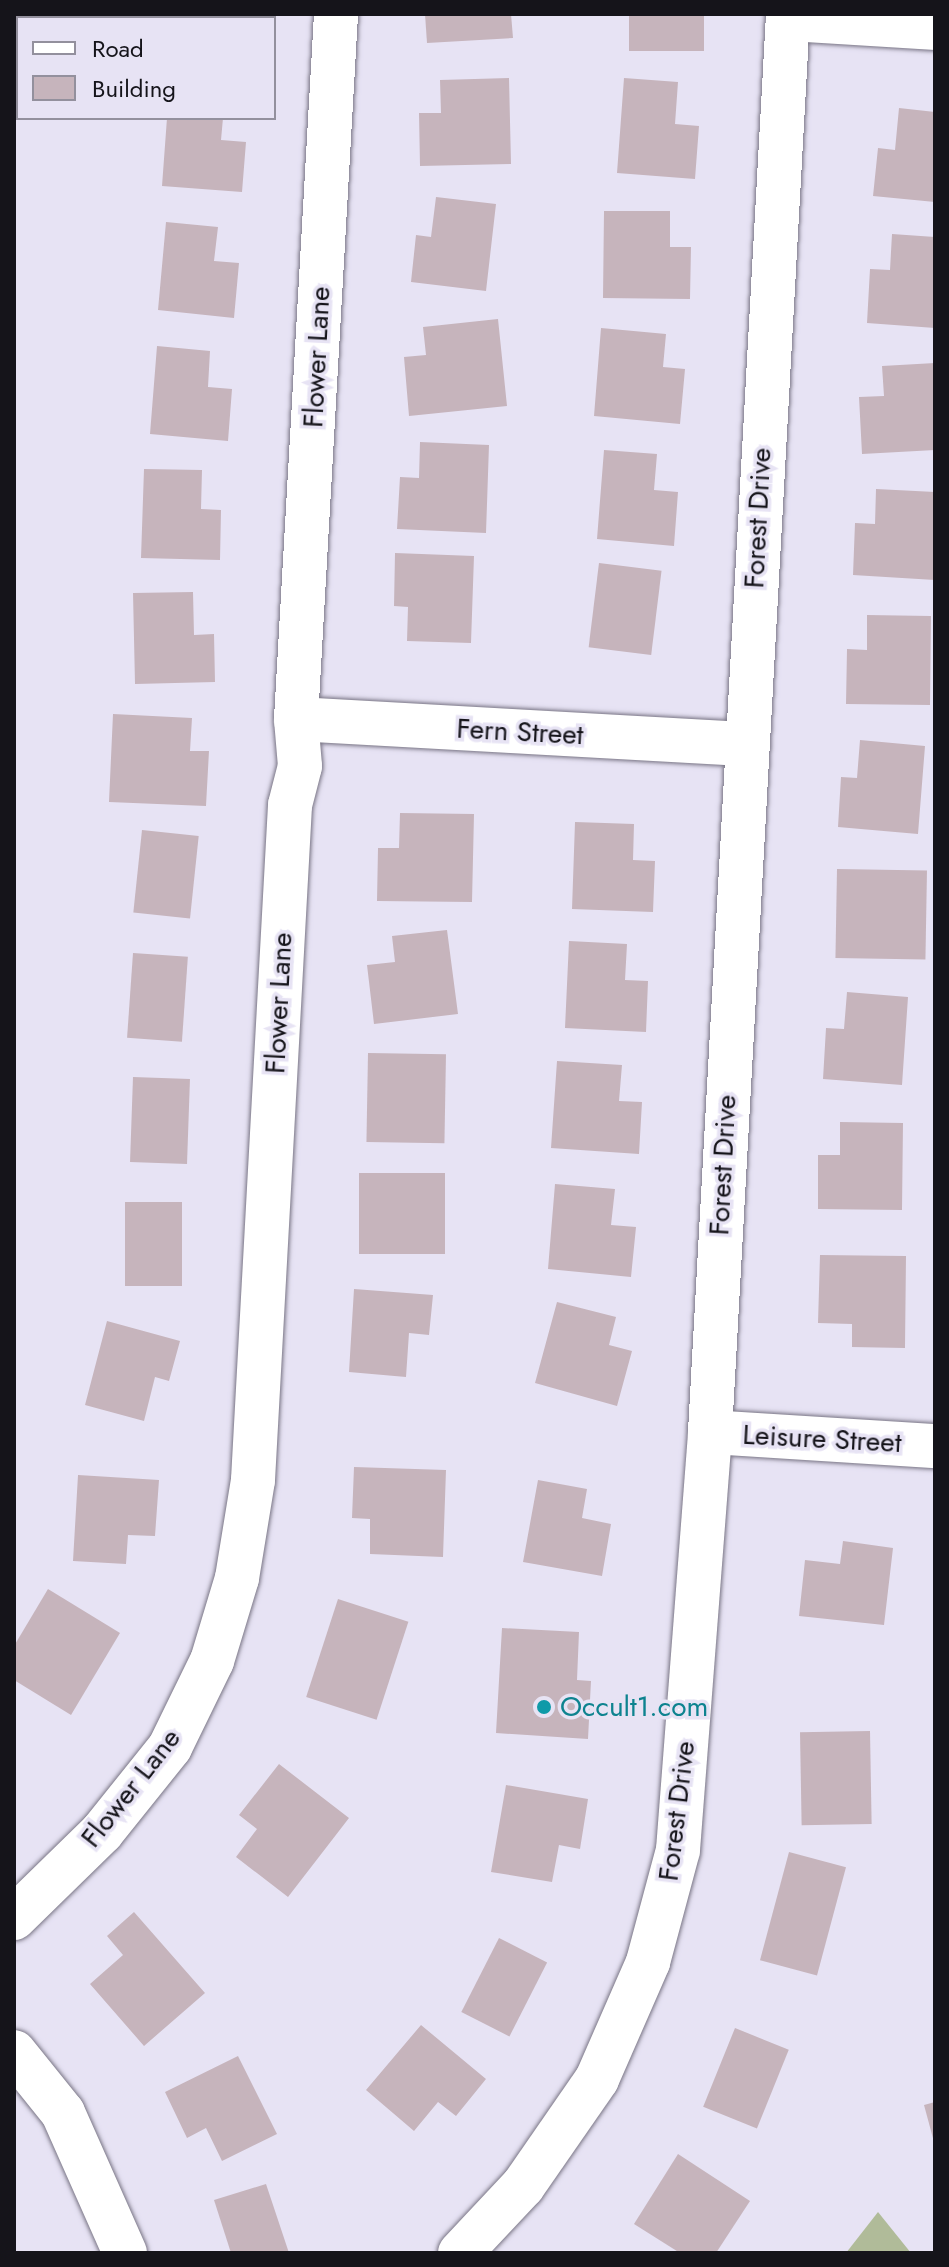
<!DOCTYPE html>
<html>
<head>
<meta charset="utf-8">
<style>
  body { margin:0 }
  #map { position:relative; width:949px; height:2267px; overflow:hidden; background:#e7e3f4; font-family:Jost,sans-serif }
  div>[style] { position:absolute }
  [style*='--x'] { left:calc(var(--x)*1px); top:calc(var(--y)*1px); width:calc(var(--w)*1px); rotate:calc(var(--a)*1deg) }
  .forest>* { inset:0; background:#b0bb99 }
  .building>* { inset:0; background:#c6b4bc; transform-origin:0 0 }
  .roads { filter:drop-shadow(0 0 2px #797585) drop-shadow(0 0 2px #797585) }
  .minor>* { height:44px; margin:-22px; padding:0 22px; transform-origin:22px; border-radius:22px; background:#fff }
  .dots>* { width:22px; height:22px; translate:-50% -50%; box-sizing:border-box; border:4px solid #e7e3f4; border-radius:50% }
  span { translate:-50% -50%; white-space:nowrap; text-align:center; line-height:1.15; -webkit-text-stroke:7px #e7e3f4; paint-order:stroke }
  .street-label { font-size:28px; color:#15141a }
  .culture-label { font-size:28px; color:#0d838f }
  .left { translate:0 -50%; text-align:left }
  .frame { position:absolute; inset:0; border:16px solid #15141a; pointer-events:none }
  .legend { position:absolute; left:16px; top:16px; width:260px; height:104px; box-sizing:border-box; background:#e7e3f4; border:2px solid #93909d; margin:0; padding:10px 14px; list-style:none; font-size:24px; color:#15141a }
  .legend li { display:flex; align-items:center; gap:16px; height:40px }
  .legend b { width:40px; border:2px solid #93909d }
</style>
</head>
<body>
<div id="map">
  <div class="forest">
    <div style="clip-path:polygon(878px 2212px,911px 2253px,846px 2253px)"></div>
  </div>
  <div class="building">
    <div style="clip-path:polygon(171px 14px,245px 14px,171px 18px)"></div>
    <div style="clip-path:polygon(425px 14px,511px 14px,513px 38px,427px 43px)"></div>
    <div style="left:629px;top:14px;width:75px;height:37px"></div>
    <div style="clip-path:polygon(509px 78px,511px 164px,420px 166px,419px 113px,441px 113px,440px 80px)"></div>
    <div style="clip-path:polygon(624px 78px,678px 82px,675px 124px,699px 126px,695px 179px,617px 173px)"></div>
    <div style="clip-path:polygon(899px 108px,935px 112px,935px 202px,873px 196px,878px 148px,895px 150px)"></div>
    <div style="clip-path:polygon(167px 118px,223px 118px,221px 140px,246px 142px,242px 192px,162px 186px)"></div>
    <div style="clip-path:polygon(436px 197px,496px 204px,486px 291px,411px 282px,416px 235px,431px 237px)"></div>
    <div style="clip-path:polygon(604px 211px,670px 211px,670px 247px,691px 247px,690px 299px,603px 298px)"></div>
    <div style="clip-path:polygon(166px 222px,218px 227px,214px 261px,239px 263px,234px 318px,158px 310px)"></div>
    <div style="clip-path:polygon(892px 234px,935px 237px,935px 328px,867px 323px,870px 269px,890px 270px)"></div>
    <div style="clip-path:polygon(498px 319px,507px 406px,409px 416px,404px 357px,426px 355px,423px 327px)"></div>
    <div style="clip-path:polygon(601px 328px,666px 334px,663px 367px,685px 369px,680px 424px,594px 416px)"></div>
    <div style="clip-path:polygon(157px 346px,210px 351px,208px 387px,232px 389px,228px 441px,150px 434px)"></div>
    <div style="clip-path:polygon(935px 363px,935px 450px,862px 454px,859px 397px,884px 396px,882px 366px)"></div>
    <div style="clip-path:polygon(420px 442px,489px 445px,486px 533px,397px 529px,400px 477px,419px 478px)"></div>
    <div style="clip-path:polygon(604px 450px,657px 454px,654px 490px,678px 492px,674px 546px,597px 539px)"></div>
    <div style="clip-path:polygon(144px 469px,202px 470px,201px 509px,221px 510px,220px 560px,141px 558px)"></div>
    <div style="clip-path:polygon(876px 489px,935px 492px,935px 580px,853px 575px,855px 523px,875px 524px)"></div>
    <div style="clip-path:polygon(395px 553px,474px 556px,471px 643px,407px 641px,408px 607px,394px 606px)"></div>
    <div style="left:599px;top:563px;width:63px;height:85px;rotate:7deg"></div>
    <div style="clip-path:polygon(193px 592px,194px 635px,214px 634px,215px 682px,135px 684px,133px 593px)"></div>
    <div style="clip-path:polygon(867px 615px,931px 616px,930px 705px,846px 704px,847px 649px,867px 650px)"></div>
    <div style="clip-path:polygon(113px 714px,192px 718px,190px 751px,209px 751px,206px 806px,109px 802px)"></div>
    <div style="clip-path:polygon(860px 740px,925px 746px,918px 834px,838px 827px,841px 777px,857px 778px)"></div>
    <div style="clip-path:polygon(400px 813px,474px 814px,472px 902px,377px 901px,378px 848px,399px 848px)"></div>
    <div style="clip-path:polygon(575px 822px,634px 824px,633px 860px,655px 861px,653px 912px,572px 909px)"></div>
    <div style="left:142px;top:830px;width:57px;height:83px;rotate:6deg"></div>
    <div style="left:837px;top:869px;width:90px;height:89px;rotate:1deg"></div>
    <div style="clip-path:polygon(447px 930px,458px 1014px,374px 1024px,367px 965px,395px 962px,392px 936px)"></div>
    <div style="clip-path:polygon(569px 941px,627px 944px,625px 980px,648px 981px,646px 1032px,565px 1028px)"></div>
    <div style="left:133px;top:953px;width:55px;height:85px;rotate:4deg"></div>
    <div style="clip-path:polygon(847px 992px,908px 997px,902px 1085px,823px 1079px,826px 1028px,844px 1029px)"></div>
    <div style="left:368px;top:1053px;width:78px;height:89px;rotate:1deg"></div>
    <div style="clip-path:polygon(557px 1061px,622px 1065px,619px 1101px,642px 1102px,639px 1154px,551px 1148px)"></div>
    <div style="left:133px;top:1077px;width:57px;height:85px;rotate:2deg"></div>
    <div style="clip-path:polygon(840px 1122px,903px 1123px,902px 1210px,818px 1209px,818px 1155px,840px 1155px)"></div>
    <div style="left:359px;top:1173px;width:86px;height:81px"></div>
    <div style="clip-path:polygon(555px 1184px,615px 1189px,611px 1225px,636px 1227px,631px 1277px,548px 1269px)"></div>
    <div style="left:125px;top:1202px;width:57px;height:84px"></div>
    <div style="clip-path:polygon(820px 1255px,906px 1256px,905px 1348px,852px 1347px,852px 1324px,818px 1323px)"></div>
    <div style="clip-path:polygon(354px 1289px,433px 1295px,429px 1335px,409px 1333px,406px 1377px,349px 1372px)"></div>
    <div style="clip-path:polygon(557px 1302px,616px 1317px,609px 1345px,632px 1351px,617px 1406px,535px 1383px)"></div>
    <div style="clip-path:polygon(107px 1321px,180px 1341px,169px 1381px,155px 1377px,144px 1421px,85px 1405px)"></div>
    <div style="clip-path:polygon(354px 1467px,446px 1470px,443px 1557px,370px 1554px,370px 1519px,352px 1518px)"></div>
    <div style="clip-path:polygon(78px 1475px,159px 1480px,155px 1536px,128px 1535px,126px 1564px,73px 1561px)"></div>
    <div style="clip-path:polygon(538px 1480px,587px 1489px,582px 1518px,611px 1524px,602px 1576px,523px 1562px)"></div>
    <div style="clip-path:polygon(843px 1541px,893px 1548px,884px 1625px,799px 1616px,805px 1560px,840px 1564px)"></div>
    <div style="clip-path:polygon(48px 1589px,120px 1633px,71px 1715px,14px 1680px,14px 1646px)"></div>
    <div style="left:338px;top:1599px;width:74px;height:103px;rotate:18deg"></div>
    <div style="clip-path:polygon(502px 1628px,579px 1632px,577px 1680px,591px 1681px,588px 1739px,496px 1733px)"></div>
    <div style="left:870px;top:1731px;width:93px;height:70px;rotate:89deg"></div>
    <div style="clip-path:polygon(279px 1764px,349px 1818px,288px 1897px,236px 1857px,257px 1829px,239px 1815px)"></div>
    <div style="clip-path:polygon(506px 1785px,588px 1799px,580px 1849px,559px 1845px,552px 1882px,491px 1872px)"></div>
    <div style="left:789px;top:1852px;width:59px;height:112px;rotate:15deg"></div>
    <div style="clip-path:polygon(134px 1912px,205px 1993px,144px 2046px,90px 1984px,123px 1955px,107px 1936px)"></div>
    <div style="left:499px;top:1938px;width:54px;height:83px;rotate:27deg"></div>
    <div style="clip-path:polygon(421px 2025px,486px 2079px,456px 2116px,438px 2102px,414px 2131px,366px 2090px)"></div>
    <div style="left:735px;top:2028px;width:58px;height:85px;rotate:22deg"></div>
    <div style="clip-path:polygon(238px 2056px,277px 2134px,222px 2161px,206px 2128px,187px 2138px,165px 2092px)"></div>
    <div style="clip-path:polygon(935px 2102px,935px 2142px,934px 2142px,924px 2105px)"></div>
    <div style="clip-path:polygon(678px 2154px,750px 2201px,716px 2253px,680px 2253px,634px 2224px)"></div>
    <div style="clip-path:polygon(266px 2184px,289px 2253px,231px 2253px,214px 2200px)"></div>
  </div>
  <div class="roads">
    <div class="minor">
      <div style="--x:788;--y:19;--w:147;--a:3.5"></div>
      <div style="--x:296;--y:719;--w:449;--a:3.2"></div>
      <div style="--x:710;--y:1432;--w:225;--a:3.6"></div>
      <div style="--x:14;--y:1918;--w:123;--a:-44.3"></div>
      <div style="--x:102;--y:1832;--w:109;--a:-51.3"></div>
      <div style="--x:170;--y:1747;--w:96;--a:-64"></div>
      <div style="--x:212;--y:1661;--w:87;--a:-73.2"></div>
      <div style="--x:237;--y:1578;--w:99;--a:-80.7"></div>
      <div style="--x:253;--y:1480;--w:676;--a:-86.86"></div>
      <div style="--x:290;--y:805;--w:40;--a:-75.6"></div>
      <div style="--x:300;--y:766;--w:47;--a:-94.9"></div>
      <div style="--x:296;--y:719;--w:706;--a:-86.75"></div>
      <div style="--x:14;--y:2052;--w:78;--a:51.2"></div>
      <div style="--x:63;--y:2113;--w:153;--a:66.1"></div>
      <div style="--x:460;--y:2253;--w:92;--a:-46.8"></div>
      <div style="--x:523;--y:2186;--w:130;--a:-55.3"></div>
      <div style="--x:597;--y:2079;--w:128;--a:-66.4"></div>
      <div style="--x:648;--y:1962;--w:116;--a:-75"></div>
      <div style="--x:678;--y:1850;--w:419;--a:-85.6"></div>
      <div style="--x:710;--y:1432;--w:1420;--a:-86.85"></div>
    </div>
  </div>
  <div class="dots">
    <div style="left:544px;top:1707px;background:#0f9aa8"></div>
  </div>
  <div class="street-label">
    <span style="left:317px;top:357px;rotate:-87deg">Flower Lane</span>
    <span style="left:758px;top:518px;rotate:-87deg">Forest Drive</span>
    <span style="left:520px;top:732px;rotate:3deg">Fern Street</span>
    <span style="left:279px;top:1003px;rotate:-87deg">Flower Lane</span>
    <span style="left:723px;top:1165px;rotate:-87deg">Forest Drive</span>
    <span style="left:822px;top:1439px;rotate:3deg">Leisure Street</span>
    <span style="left:131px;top:1788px;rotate:-52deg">Flower Lane</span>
    <span style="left:677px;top:1811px;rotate:-83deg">Forest Drive</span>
  </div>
  <div class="culture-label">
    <span class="left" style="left:560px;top:1707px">Occult1.com</span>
  </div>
  <div class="frame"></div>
  <ul class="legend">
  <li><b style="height:10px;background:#fff"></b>Road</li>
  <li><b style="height:22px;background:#c6b4bc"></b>Building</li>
  </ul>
</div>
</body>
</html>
